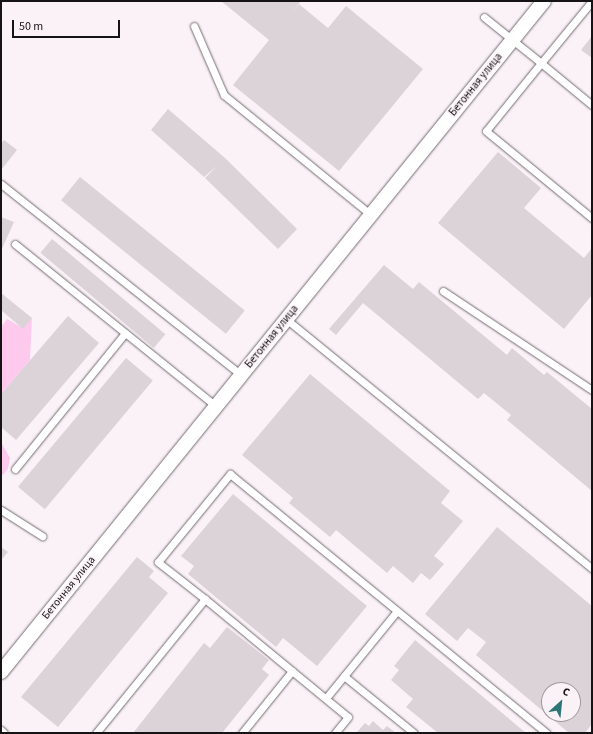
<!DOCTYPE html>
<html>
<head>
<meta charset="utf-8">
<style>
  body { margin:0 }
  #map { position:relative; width:593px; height:734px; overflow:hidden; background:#fbf2f8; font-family:"Source Sans 3",sans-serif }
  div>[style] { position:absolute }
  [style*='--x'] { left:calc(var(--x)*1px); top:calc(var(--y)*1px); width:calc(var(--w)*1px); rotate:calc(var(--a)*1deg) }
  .green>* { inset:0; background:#fdcaed }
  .building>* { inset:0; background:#dbd3d8; transform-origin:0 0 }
  .roads { filter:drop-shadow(0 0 1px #736b70) drop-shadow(0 0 1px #736b70) }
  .service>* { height:7px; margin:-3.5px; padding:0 3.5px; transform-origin:3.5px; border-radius:3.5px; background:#fff }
  .minor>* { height:14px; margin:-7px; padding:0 7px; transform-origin:7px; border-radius:7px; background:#fff }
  span { translate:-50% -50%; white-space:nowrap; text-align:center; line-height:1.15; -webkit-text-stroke:3.5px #fbf2f8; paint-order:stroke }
  .street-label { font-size:11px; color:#161315 }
  .frame { position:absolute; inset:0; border:2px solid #161315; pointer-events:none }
  .north { position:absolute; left:541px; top:682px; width:40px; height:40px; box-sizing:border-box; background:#fbf2f8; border:1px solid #9f999d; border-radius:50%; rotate:27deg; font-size:11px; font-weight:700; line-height:16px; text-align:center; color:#161315 }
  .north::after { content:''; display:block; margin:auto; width:14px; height:18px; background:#2c7675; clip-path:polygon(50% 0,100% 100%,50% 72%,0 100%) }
  .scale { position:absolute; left:12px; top:20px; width:108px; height:18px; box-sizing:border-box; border:2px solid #161315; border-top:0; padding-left:5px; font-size:12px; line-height:14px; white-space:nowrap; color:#161315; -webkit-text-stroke:3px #fbf2f8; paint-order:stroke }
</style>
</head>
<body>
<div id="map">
  <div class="green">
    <div style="clip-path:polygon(32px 318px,30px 360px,1px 394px,1px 327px,7px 319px,23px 328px)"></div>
    <div style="clip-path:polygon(1px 442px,10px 458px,8px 469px,3px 475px,1px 475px)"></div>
  </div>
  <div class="building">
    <div style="clip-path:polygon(221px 1px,301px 1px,291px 13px,299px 4px,328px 28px,346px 6px,423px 69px,339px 171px,233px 85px,269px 40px)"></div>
    <div style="clip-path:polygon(592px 36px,592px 58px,581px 50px)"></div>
    <div style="clip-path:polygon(168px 109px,225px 158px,297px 229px,278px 249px,205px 178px,217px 166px,204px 177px,151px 130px)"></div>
    <div style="clip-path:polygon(4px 140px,17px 150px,1px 170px,1px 144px)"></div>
    <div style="clip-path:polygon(498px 152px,541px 188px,524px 208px,584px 258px,592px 248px,592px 295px,564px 329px,438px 223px)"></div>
    <div style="left:80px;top:177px;width:212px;height:30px;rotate:39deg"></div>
    <div style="clip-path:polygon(1px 217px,14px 222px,1px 251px)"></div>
    <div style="left:52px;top:239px;width:148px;height:18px;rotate:40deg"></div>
    <div style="clip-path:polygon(384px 265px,413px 289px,419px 282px,507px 355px,512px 348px,544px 375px,547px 372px,592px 409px,592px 491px,507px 420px,511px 415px,484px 393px,478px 399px,363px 303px,336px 335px,329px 329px)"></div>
    <div style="clip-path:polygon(1px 293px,32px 318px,23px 329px,1px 310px)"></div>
    <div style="clip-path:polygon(68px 316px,99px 343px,16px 440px,1px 427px,1px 394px)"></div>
    <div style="left:126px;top:358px;width:35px;height:168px;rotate:40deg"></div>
    <div style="clip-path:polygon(310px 374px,450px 491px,441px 503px,463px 521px,434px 556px,444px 564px,430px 580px,421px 573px,413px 583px,393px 566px,387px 573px,336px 530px,330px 537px,289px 503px,293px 498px,242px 455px)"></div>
    <div style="clip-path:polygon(233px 494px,367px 606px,317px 666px,283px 638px,276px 647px,188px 574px,194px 566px,181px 556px)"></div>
    <div style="clip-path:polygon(evenodd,497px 527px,592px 606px,592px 724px,585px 733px,569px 733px,476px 655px,486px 642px,468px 628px,457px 641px,425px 614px,497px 527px,549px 690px,573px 690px,573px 714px,549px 714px,549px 690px)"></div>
    <div style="clip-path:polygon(1px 547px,8px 552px,1px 560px)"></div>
    <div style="clip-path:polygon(137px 557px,154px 571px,149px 577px,168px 593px,58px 727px,21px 697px)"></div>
    <div style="clip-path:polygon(227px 627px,269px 660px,262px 669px,269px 675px,222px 733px,133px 733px,204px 643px,210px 648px)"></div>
    <div style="clip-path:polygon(415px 640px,526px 733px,438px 733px,406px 707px,413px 699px,391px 680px,399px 670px,394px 666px)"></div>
    <div style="clip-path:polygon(373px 721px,383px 730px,387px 726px,396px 733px,356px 733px,365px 723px,369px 726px)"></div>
  </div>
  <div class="roads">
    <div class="service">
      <div style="--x:592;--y:1;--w:80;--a:129.4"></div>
      <div style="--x:541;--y:63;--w:66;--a:39.5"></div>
      <div style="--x:484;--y:17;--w:73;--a:38.9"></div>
      <div style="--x:541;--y:63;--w:87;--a:129"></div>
      <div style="--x:486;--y:131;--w:137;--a:39.4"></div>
      <div style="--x:194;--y:26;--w:75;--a:66.5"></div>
      <div style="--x:224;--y:95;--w:190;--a:39.2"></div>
      <div style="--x:1;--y:184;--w:307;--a:38.5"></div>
      <div style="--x:15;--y:244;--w:258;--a:38.9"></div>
      <div style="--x:443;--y:291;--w:179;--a:33.6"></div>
      <div style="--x:286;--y:319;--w:395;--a:39.2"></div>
      <div style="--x:15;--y:469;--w:175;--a:-51"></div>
      <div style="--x:1;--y:510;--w:49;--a:32.4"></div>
      <div style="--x:205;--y:599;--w:60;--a:-141.8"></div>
      <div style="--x:158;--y:562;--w:114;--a:-50.7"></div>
      <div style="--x:230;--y:474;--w:409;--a:39.3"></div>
      <div style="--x:292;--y:671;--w:72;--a:39.4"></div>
      <div style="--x:348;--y:717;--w:21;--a:129"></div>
      <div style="--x:344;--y:676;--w:90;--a:39.2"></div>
      <div style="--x:326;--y:698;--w:112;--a:-50.8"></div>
      <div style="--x:1;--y:730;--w:4;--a:45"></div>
      <div style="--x:96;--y:733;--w:173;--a:-50.9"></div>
      <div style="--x:205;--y:599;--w:113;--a:39.6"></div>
      <div style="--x:292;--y:671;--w:80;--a:128.9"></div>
    </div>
    <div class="minor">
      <div style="--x:1;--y:672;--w:863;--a:-51.02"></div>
    </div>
  </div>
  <div class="street-label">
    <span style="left:476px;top:85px;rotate:-51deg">Бетонная улица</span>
    <span style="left:272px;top:337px;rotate:-51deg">Бетонная улица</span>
    <span style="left:69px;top:588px;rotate:-51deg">Бетонная улица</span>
  </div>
  <div class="frame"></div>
  <div class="north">С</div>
  <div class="scale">50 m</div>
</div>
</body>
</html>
